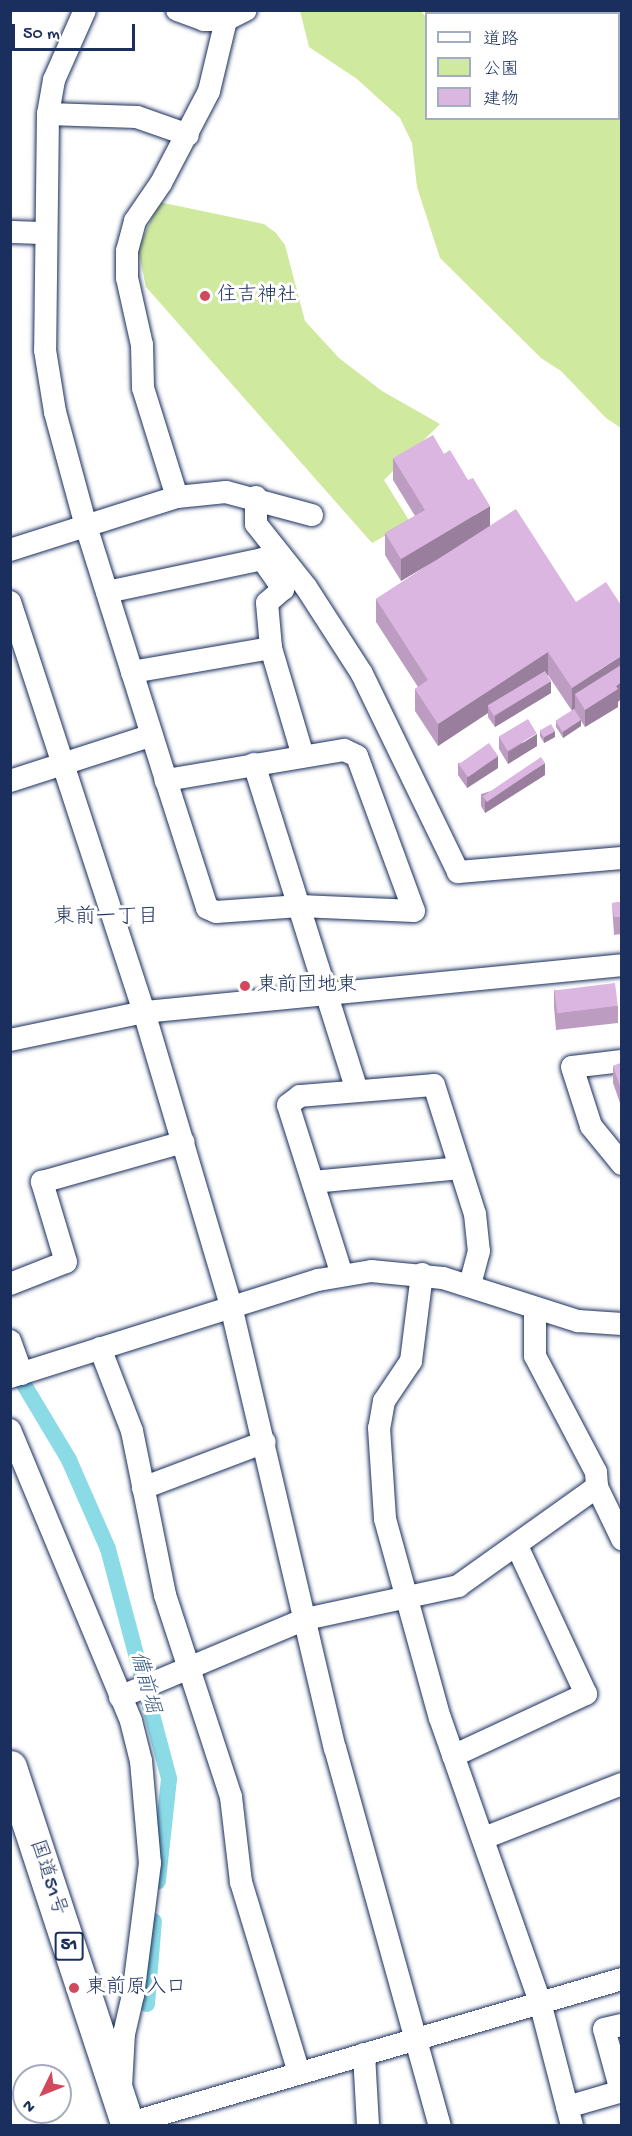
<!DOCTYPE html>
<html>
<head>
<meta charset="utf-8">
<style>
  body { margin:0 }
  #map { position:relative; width:632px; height:2136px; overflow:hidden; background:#fff; font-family:"Gochi Hand","Klee One",sans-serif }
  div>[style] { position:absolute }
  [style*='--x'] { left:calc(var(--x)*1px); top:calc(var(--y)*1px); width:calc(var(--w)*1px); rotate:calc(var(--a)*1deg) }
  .green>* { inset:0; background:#cfe99f }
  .canal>* { height:16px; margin:-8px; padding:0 8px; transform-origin:8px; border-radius:8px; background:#8bdbe7 }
  .roads { filter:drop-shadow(0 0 2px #1b2f5e) drop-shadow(0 0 2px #1b2f5e) }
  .minor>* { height:22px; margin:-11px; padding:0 11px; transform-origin:11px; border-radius:11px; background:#fff }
  .highway>* { height:33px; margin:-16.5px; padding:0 16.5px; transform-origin:16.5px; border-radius:16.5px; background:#fff }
  .wall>* { inset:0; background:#bc9dc1 }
  .shaded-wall>* { inset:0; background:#997f9d }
  .building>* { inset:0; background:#dbb6e0; transform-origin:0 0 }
  .dots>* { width:16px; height:16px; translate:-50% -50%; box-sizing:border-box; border:3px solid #fff; border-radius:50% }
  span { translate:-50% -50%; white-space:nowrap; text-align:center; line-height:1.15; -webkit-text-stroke:6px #fff; paint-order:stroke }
  .shield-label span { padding:2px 4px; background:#fff; border:2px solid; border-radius:4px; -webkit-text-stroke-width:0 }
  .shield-label { font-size:18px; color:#1b2f5e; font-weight:700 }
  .poi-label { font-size:20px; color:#1b2f5e }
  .left { translate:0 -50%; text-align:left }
  .street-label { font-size:20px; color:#1b2f5e }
  .neighbourhood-label { font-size:21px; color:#1b2f5e }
  .water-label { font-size:21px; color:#375a80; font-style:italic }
  .frame { position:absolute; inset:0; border:12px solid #1b2f5e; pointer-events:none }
  .legend { position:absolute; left:425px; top:12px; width:195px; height:108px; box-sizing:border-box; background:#fff; border:2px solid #a4acbf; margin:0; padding:8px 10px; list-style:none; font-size:18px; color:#1b2f5e }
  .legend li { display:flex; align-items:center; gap:12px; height:30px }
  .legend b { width:30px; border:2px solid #a4acbf }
  .north { position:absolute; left:12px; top:2064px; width:60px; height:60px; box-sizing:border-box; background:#fff; border:2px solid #a4acbf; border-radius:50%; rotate:227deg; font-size:16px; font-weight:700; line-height:24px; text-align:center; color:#1b2f5e }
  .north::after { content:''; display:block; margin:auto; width:21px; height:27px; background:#d1495b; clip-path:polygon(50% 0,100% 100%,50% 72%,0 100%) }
  .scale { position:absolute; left:12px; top:24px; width:123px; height:27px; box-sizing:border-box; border:3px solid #1b2f5e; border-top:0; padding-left:8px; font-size:18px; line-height:21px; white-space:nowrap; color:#1b2f5e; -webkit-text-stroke:4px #fff; paint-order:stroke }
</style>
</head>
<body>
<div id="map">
  <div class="green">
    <div style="clip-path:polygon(300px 11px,421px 11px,426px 17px,426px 118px,618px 118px,621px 67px,621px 428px,606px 418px,561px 371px,541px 358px,440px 258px,417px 187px,412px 143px,400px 118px,357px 79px,309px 47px)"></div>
    <div style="clip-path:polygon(159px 202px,264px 224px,276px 233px,285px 245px,305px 321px,339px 358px,382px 391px,440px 424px,384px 480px,410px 522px,372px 543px,146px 287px,138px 249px)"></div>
  </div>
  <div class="canal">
    <div style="--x:23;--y:1383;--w:90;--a:59.1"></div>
    <div style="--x:69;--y:1460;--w:97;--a:66.3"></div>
    <div style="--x:108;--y:1549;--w:238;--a:75.1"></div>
    <div style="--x:169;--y:1779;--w:103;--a:96.2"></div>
    <div style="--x:147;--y:2004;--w:83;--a:-85.2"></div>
  </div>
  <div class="roads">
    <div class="minor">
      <div style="--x:85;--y:10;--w:77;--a:113.9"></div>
      <div style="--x:54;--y:80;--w:35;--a:100"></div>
      <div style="--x:48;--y:114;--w:236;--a:90.7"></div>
      <div style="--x:45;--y:350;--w:63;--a:80.8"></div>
      <div style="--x:55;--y:412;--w:118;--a:74.8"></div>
      <div style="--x:86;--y:526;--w:266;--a:72.5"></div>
      <div style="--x:166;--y:780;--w:134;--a:72.2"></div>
      <div style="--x:207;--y:908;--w:10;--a:24"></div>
      <div style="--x:216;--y:912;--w:84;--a:-4.1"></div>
      <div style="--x:300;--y:906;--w:114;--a:2.5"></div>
      <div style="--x:414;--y:911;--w:165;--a:-110.2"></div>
      <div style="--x:357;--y:756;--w:14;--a:-155"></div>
      <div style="--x:344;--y:750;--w:181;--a:170.4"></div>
      <div style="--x:177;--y:10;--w:29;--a:20"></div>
      <div style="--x:204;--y:20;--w:22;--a:0"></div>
      <div style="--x:226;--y:20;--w:22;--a:-27"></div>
      <div style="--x:466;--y:14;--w:4;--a:-76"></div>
      <div style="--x:618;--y:58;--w:4;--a:-14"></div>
      <div style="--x:48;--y:114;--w:89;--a:1.9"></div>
      <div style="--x:137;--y:117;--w:54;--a:19.4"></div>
      <div style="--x:10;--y:232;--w:34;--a:2"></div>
      <div style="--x:177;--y:497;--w:114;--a:-107.3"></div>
      <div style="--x:143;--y:388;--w:43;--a:-91.3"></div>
      <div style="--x:142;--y:345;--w:69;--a:-102.6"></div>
      <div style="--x:127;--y:278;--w:27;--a:-90"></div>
      <div style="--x:127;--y:251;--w:31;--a:-75"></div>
      <div style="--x:135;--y:221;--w:46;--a:-55.6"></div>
      <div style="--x:161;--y:183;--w:104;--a:-62.4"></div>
      <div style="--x:209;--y:91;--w:73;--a:-76.5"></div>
      <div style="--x:256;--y:497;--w:27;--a:90"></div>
      <div style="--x:256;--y:524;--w:80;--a:51.6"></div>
      <div style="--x:306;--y:587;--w:103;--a:57.2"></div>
      <div style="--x:362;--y:674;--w:220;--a:64.1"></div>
      <div style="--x:458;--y:872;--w:165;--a:-4.9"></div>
      <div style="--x:10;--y:550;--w:175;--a:-17.6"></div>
      <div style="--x:177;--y:497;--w:49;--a:-5.8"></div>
      <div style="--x:226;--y:492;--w:89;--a:15"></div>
      <div style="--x:107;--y:592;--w:158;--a:-12"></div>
      <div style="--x:262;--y:559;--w:37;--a:55"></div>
      <div style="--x:283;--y:589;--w:21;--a:139"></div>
      <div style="--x:267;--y:603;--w:45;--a:84.9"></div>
      <div style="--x:271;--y:648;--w:113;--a:73.5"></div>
      <div style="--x:10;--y:602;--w:431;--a:71.9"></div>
      <div style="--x:144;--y:1012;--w:307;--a:73.5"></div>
      <div style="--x:231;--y:1306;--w:454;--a:76.8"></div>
      <div style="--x:335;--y:1748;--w:392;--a:74.5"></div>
      <div style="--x:132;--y:672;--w:141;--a:-9.8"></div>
      <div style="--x:254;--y:764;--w:342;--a:72.5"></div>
      <div style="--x:10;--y:781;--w:149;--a:-17.9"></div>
      <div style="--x:10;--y:1040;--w:137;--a:-11.8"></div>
      <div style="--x:144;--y:1012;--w:480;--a:-5.6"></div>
      <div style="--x:622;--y:1061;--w:50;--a:173.2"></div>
      <div style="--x:572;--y:1067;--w:62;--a:72.1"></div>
      <div style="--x:591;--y:1126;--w:49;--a:50.8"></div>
      <div style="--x:313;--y:1182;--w:148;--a:-5.4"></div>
      <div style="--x:422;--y:1274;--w:88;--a:97.2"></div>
      <div style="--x:411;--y:1361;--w:48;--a:124"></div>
      <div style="--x:384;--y:1401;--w:27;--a:100"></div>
      <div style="--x:379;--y:1428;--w:91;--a:86.2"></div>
      <div style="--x:385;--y:1519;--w:206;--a:74.6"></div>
      <div style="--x:440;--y:1718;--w:301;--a:70.6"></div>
      <div style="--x:540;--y:2002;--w:128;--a:75.5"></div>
      <div style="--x:342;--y:1275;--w:178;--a:-107.6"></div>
      <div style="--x:288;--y:1105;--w:15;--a:-37"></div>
      <div style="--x:300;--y:1096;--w:134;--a:-4.7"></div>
      <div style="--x:434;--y:1085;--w:135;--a:72.4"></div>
      <div style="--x:475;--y:1214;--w:37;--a:84"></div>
      <div style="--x:479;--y:1251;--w:35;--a:105"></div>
      <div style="--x:10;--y:1284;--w:60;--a:-21.4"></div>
      <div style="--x:66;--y:1262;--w:84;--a:-106.7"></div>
      <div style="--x:42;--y:1182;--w:147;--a:-15.8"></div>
      <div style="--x:535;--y:1308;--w:48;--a:90"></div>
      <div style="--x:535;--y:1356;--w:131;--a:62.3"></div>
      <div style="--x:596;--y:1472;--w:15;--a:86"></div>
      <div style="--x:10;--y:1341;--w:35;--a:70"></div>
      <div style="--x:100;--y:1348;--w:89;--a:68.9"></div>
      <div style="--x:132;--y:1431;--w:167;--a:78.6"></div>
      <div style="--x:165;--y:1595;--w:213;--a:71.9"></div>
      <div style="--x:231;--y:1797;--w:86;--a:83.3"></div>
      <div style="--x:241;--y:1882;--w:200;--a:73.1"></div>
      <div style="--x:10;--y:1377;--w:323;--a:-17.5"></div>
      <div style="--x:318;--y:1280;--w:54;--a:-9.6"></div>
      <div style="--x:371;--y:1271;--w:72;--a:5.6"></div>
      <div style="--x:443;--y:1278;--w:142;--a:17.7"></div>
      <div style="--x:578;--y:1321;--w:44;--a:3.9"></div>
      <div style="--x:10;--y:1430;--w:315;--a:67.4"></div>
      <div style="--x:131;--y:1721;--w:41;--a:76"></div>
      <div style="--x:141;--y:1761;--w:102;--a:85"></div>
      <div style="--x:150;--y:1863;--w:133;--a:97.3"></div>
      <div style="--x:133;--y:1995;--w:39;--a:103"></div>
      <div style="--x:124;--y:2033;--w:53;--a:93.2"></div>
      <div style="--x:143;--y:1488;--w:130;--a:-20.7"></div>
      <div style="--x:120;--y:1697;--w:202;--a:-22.8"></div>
      <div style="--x:306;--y:1619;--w:156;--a:-12.2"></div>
      <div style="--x:458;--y:1586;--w:171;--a:-35.5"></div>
      <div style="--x:597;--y:1487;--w:58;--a:64.3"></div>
      <div style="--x:453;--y:1756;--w:147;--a:-25"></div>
      <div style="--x:586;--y:1694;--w:163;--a:-115"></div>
      <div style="--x:484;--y:1838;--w:148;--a:-21.4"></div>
      <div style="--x:364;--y:2054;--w:72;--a:86.8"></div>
      <div style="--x:621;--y:2091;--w:64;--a:-105.3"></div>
      <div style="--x:604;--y:2029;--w:18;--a:-13"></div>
      <div style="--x:567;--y:2107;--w:57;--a:-16.2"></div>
      <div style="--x:127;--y:2124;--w:516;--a:-16.33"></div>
    </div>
    <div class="highway">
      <div style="--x:10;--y:1767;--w:378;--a:71.8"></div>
    </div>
  </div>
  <div class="wall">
    <div style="clip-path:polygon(393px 458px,490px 526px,618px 702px,618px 707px,585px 727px,581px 721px,581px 726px,563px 738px,556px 727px,556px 721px,572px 711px,548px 675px,547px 675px,551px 693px,495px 727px,488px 717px,488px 713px,438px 746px,415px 711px,415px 689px,418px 687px,376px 622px,376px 599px,439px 558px,401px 581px,385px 555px,385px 533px,415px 516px,393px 480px)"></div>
    <div style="clip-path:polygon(540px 730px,555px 737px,544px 743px,540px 736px)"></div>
    <div style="clip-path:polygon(499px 737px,537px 746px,508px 764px,499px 749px)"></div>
    <div style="clip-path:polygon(458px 763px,498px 768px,467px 788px,458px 775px)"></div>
    <div style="clip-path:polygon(545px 775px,485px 813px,481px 806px,481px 794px)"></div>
    <div style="clip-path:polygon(621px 902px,621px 934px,614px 935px,612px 903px)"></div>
    <div style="clip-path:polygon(554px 990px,618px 1006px,618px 1023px,556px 1030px,554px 1007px)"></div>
    <div style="clip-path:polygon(621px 1063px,621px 1106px,613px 1083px,613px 1066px)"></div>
  </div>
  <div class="shaded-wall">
    <div style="clip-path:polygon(490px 506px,490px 528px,401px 581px,401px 559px)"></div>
    <div style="clip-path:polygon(548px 652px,548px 675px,492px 711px,488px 706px,488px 713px,438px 746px,438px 724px)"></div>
    <div style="clip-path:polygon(621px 656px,621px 678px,575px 694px,575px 708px,572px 711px,572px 688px)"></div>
    <div style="clip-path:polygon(551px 681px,551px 693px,495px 727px,495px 716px)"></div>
    <div style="clip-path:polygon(621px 682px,621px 699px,618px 702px,618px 707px,585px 727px,585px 710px)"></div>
    <div style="clip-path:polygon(581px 720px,581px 726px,563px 738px,563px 732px)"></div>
    <div style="clip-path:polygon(555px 731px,555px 737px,544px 743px,544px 737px)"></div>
    <div style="clip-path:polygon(537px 734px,537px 746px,508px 764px,508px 752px)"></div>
    <div style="clip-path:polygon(498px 756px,498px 768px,467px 788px,467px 776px)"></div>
    <div style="clip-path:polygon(545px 763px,545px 775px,485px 813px,485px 801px)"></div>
  </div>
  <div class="building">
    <div style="clip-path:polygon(433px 435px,444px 454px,450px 450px,468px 480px,473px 478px,490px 506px,401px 559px,385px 533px,425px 510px,393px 458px)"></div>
    <div style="clip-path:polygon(516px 509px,576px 602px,606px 582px,621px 605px,621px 656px,572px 688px,548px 652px,438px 724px,415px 689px,428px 680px,376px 599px)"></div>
    <div style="clip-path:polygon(621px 665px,621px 682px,616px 686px,618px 689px,585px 710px,575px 694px)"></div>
    <div style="left:545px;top:671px;width:12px;height:67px;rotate:59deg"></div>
    <div style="left:574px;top:709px;width:13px;height:22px;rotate:58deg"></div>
    <div style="left:528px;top:719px;width:17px;height:34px;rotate:59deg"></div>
    <div style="left:551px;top:724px;width:8px;height:13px;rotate:60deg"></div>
    <div style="left:489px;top:743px;width:16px;height:37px;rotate:55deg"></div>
    <div style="left:541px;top:757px;width:7px;height:70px;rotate:56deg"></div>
    <div style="clip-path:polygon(621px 902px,621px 917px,614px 917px,612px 903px)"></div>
    <div style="left:615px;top:983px;width:23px;height:61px;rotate:83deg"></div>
    <div style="clip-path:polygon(621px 1063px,621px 1089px,613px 1066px)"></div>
  </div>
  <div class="dots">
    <div style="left:205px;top:296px;background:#d1495b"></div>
    <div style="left:245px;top:986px;background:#d1495b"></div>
    <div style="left:74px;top:1988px;background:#d1495b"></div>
  </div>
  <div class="shield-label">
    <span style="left:69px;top:1946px">51</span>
  </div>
  <div class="poi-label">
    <span class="left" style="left:217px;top:296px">住吉神社</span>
    <span class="left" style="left:257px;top:986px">東前団地東</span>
    <span class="left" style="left:86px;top:1988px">東前原入口</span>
  </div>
  <div class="street-label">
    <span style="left:47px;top:1878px;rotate:72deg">国道51号</span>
  </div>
  <div class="neighbourhood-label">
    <span style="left:106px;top:919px">東前一丁目</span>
  </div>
  <div class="water-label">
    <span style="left:143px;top:1683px;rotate:75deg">備前堀</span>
  </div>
  <div class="frame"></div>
  <ul class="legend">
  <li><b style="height:8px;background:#fff"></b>道路</li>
  <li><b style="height:16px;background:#cfe99f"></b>公園</li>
  <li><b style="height:16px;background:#dbb6e0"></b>建物</li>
  </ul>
  <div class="north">N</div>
  <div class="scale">50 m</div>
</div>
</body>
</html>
